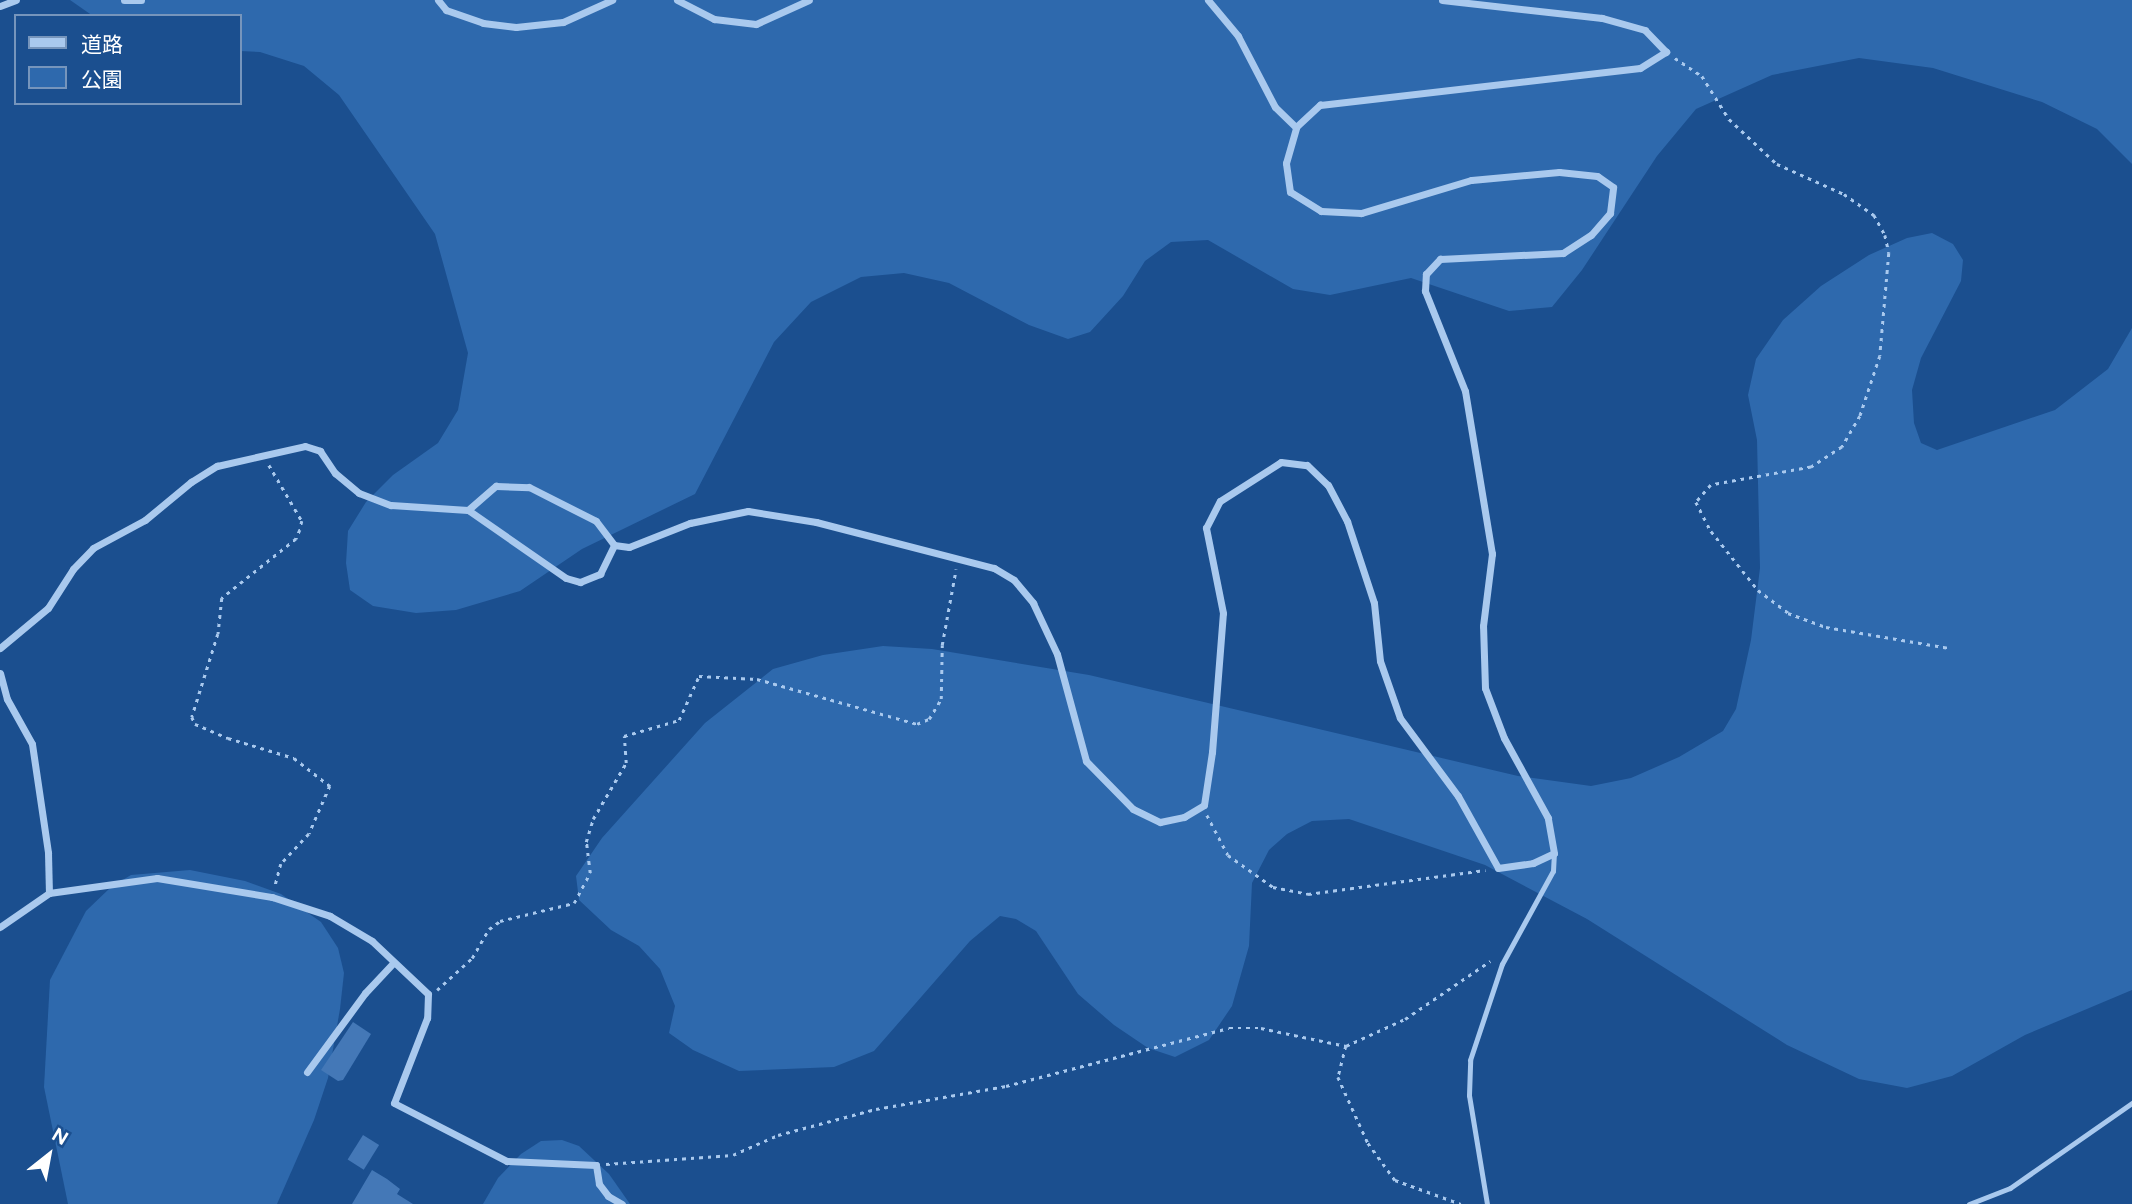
<!DOCTYPE html>
<html>
<head>
<meta charset="utf-8">
<style>
  body { margin:0 }
  #map { position:relative; width:2132px; height:1204px; overflow:hidden; background:#1b4f8f; font-family:Figtree,"Noto Sans JP",sans-serif }
  div>[style] { position:absolute }
  [style*='--x'] { left:calc(var(--x)*1px); top:calc(var(--y)*1px); width:calc(var(--w)*1px); rotate:calc(var(--a)*1deg) }
  .green>* { inset:0; background:#2e69ad }
  .building>* { inset:0; background:#4478b7; transform-origin:0 0 }
  .path>* { height:2.5px; margin-top:-1.25px; transform-origin:0; background:repeating-linear-gradient(90deg,#a9c9ee 0 3.5px,transparent 0 8.5px) }
  .lane>* { height:5px; margin:-2.5px; padding:0 2.5px; transform-origin:2.5px; border-radius:2.5px; background:#a9c9ee }
  .street>* { height:7px; margin:-3.5px; padding:0 3.5px; transform-origin:3.5px; border-radius:3.5px; background:#a9c9ee }
  span { translate:-50% -50%; white-space:nowrap; text-align:center; line-height:1.15; -webkit-text-stroke:6px #1b4f8f; paint-order:stroke }
  .legend { position:absolute; left:14px; top:14px; width:228px; height:91px; box-sizing:border-box; background:#1b4f8f; border:2px solid #7695bc; margin:0; padding:9px 12px; list-style:none; font-size:21px; color:#fff }
  .legend li { display:flex; align-items:center; gap:14px; height:35px }
  .legend b { width:35px; border:2px solid #7695bc }
  .north { position:absolute; left:14px; top:1120px; width:70px; height:70px; -webkit-text-stroke:5px #1b4f8f; paint-order:stroke; rotate:31deg; font-size:19px; font-weight:700; line-height:28px; text-align:center; color:#fff }
  .north::after { content:''; display:block; margin:auto; width:24px; height:32px; background:#fff; clip-path:polygon(50% 0,100% 100%,50% 72%,0 100%) }
</style>
</head>
<body>
<div id="map">
  <div class="green">
    <div style="clip-path:polygon(70px 0,2132px 0,2132px 164px,2097px 129px,2042px 102px,1933px 68px,1859px 58px,1772px 75px,1696px 109px,1657px 156px,1582px 270px,1552px 307px,1509px 311px,1411px 278px,1330px 295px,1293px 289px,1208px 240px,1171px 242px,1145px 261px,1123px 296px,1090px 332px,1068px 339px,1029px 325px,949px 283px,904px 273px,861px 277px,811px 302px,774px 342px,695px 494px,582px 549px,520px 591px,456px 610px,416px 613px,373px 606px,350px 590px,346px 563px,348px 531px,366px 502px,393px 475px,438px 443px,458px 410px,468px 353px,435px 234px,339px 95px,304px 66px,260px 52px,240px 51px,240px 16px,93px 16px)"></div>
    <div style="clip-path:polygon(1932px 233px,1953px 244px,1963px 260px,1961px 281px,1921px 358px,1912px 390px,1914px 423px,1921px 443px,1937px 450px,2055px 410px,2108px 369px,2132px 328px,2132px 990px,2025px 1035px,1952px 1076px,1907px 1088px,1859px 1079px,1787px 1045px,1587px 919px,1485px 865px,1349px 819px,1312px 821px,1287px 834px,1269px 850px,1252px 883px,1249px 946px,1232px 1006px,1209px 1040px,1175px 1057px,1148px 1048px,1114px 1025px,1078px 994px,1036px 931px,1016px 919px,1000px 916px,970px 941px,874px 1051px,834px 1067px,739px 1071px,693px 1050px,669px 1033px,675px 1006px,660px 969px,639px 946px,611px 930px,579px 900px,576px 876px,602px 838px,705px 723px,773px 669px,823px 655px,883px 646px,932px 649px,1089px 675px,1518px 776px,1591px 786px,1631px 778px,1679px 757px,1723px 731px,1736px 709px,1751px 640px,1760px 568px,1757px 440px,1748px 395px,1756px 359px,1783px 320px,1821px 286px,1869px 255px,1907px 238px)"></div>
    <div style="clip-path:polygon(190px 870px,245px 881px,281px 894px,321px 922px,338px 948px,344px 973px,340px 1009px,328px 1078px,314px 1120px,277px 1204px,68px 1204px,44px 1087px,50px 980px,86px 911px,111px 887px,131px 875px)"></div>
    <div style="clip-path:polygon(562px 1140px,579px 1146px,609px 1174px,630px 1204px,483px 1204px,498px 1178px,521px 1154px,541px 1141px)"></div>
  </div>
  <div class="building">
    <div style="clip-path:polygon(353px 1022px,371px 1034px,343px 1080px,338px 1081px,321px 1070px)"></div>
    <div style="left:363px;top:1135px;width:19px;height:29px;rotate:32deg"></div>
    <div style="clip-path:polygon(372px 1170px,387px 1179px,400px 1189px,397px 1194px,413px 1204px,352px 1204px)"></div>
  </div>
  <div class="path">
    <div style="--x:1675;--y:58;--w:32;--a:34"></div>
    <div style="--x:1702;--y:76;--w:51;--a:57.9"></div>
    <div style="--x:1729;--y:119;--w:66;--a:43.2"></div>
    <div style="--x:1777;--y:164;--w:73;--a:24.1"></div>
    <div style="--x:1844;--y:194;--w:37;--a:35"></div>
    <div style="--x:1874;--y:215;--w:23;--a:61"></div>
    <div style="--x:1885;--y:235;--w:18;--a:77"></div>
    <div style="--x:1889;--y:253;--w:103;--a:95"></div>
    <div style="--x:1880;--y:356;--w:63;--a:108.4"></div>
    <div style="--x:1860;--y:416;--w:36;--a:120"></div>
    <div style="--x:1842;--y:447;--w:37;--a:147"></div>
    <div style="--x:1811;--y:467;--w:102;--a:169.8"></div>
    <div style="--x:1711;--y:485;--w:23;--a:131"></div>
    <div style="--x:1696;--y:502;--w:33;--a:63"></div>
    <div style="--x:1711;--y:531;--w:75;--a:51.5"></div>
    <div style="--x:1758;--y:590;--w:38;--a:37"></div>
    <div style="--x:1788;--y:613;--w:40;--a:20.2"></div>
    <div style="--x:1826;--y:627;--w:125;--a:9.7"></div>
    <div style="--x:269;--y:465;--w:65;--a:59.5"></div>
    <div style="--x:302;--y:521;--w:9;--a:103"></div>
    <div style="--x:300;--y:530;--w:10;--a:114"></div>
    <div style="--x:296;--y:539;--w:95;--a:141.4"></div>
    <div style="--x:222;--y:598;--w:36;--a:96"></div>
    <div style="--x:218;--y:634;--w:87;--a:107.4"></div>
    <div style="--x:192;--y:717;--w:8;--a:67"></div>
    <div style="--x:195;--y:724;--w:36;--a:23"></div>
    <div style="--x:228;--y:738;--w:69;--a:16.9"></div>
    <div style="--x:294;--y:758;--w:46;--a:37.9"></div>
    <div style="--x:330;--y:786;--w:52;--a:113.6"></div>
    <div style="--x:309;--y:834;--w:41;--a:133"></div>
    <div style="--x:281;--y:864;--w:24;--a:105"></div>
    <div style="--x:1207;--y:815;--w:45;--a:62.3"></div>
    <div style="--x:1228;--y:855;--w:55;--a:35.4"></div>
    <div style="--x:1273;--y:887;--w:36;--a:11"></div>
    <div style="--x:1308;--y:894;--w:179;--a:-7.7"></div>
    <div style="--x:437;--y:990;--w:47;--a:-42.4"></div>
    <div style="--x:472;--y:958;--w:34;--a:-60"></div>
    <div style="--x:489;--y:929;--w:14;--a:-36"></div>
    <div style="--x:500;--y:921;--w:76;--a:-13.7"></div>
    <div style="--x:574;--y:903;--w:34;--a:-62"></div>
    <div style="--x:590;--y:873;--w:31;--a:-97"></div>
    <div style="--x:586;--y:842;--w:24;--a:-73"></div>
    <div style="--x:593;--y:819;--w:65;--a:-59.5"></div>
    <div style="--x:626;--y:763;--w:27;--a:-94"></div>
    <div style="--x:624;--y:736;--w:57;--a:-16.2"></div>
    <div style="--x:679;--y:720;--w:48;--a:-65.6"></div>
    <div style="--x:699;--y:676;--w:58;--a:3"></div>
    <div style="--x:757;--y:679;--w:166;--a:15.7"></div>
    <div style="--x:917;--y:724;--w:13;--a:-23"></div>
    <div style="--x:929;--y:719;--w:23;--a:-59"></div>
    <div style="--x:941;--y:699;--w:54;--a:-88.9"></div>
    <div style="--x:942;--y:645;--w:77;--a:-79.6"></div>
    <div style="--x:1346;--y:1046;--w:65;--a:-24.6"></div>
    <div style="--x:1405;--y:1019;--w:103;--a:-34.3"></div>
    <div style="--x:606;--y:1164;--w:127;--a:-4.1"></div>
    <div style="--x:733;--y:1155;--w:49;--a:-24"></div>
    <div style="--x:778;--y:1135;--w:101;--a:-14.9"></div>
    <div style="--x:876;--y:1109;--w:132;--a:-10"></div>
    <div style="--x:1006;--y:1086;--w:230;--a:-14.6"></div>
    <div style="--x:1229;--y:1028;--w:32;--a:0"></div>
    <div style="--x:1261;--y:1028;--w:87;--a:12"></div>
    <div style="--x:1346;--y:1046;--w:32;--a:104"></div>
    <div style="--x:1338;--y:1077;--w:72;--a:65.6"></div>
    <div style="--x:1368;--y:1143;--w:46;--a:53.9"></div>
    <div style="--x:1395;--y:1180;--w:70;--a:20"></div>
  </div>
  <div class="lane">
    <div style="--x:1487;--y:1204;--w:110;--a:-99.4"></div>
    <div style="--x:1469;--y:1095;--w:35;--a:-88"></div>
    <div style="--x:1470;--y:1060;--w:101;--a:-71.6"></div>
    <div style="--x:1502;--y:964;--w:106;--a:-61.3"></div>
    <div style="--x:1553;--y:871;--w:18;--a:-87"></div>
    <div style="--x:1969;--y:1204;--w:44;--a:-21.3"></div>
    <div style="--x:2010;--y:1188;--w:149;--a:-34.9"></div>
  </div>
  <div class="street">
    <div style="--x:124;--y:0;--w:17;--a:0"></div>
    <div style="--x:438;--y:0;--w:13;--a:51"></div>
    <div style="--x:446;--y:10;--w:39;--a:19"></div>
    <div style="--x:483;--y:23;--w:33;--a:7"></div>
    <div style="--x:516;--y:27;--w:47;--a:-6.1"></div>
    <div style="--x:563;--y:22;--w:54;--a:-24.2"></div>
    <div style="--x:677;--y:0;--w:42;--a:27.2"></div>
    <div style="--x:714;--y:19;--w:42;--a:6.8"></div>
    <div style="--x:756;--y:24;--w:58;--a:-24.4"></div>
    <div style="--x:1208;--y:0;--w:47;--a:50.2"></div>
    <div style="--x:1238;--y:36;--w:80;--a:62.5"></div>
    <div style="--x:1275;--y:107;--w:29;--a:44"></div>
    <div style="--x:0;--y:6;--w:17;--a:-21"></div>
    <div style="--x:468;--y:510;--w:119;--a:34.8"></div>
    <div style="--x:566;--y:578;--w:15;--a:16"></div>
    <div style="--x:580;--y:582;--w:22;--a:-22"></div>
    <div style="--x:600;--y:574;--w:32;--a:-64"></div>
    <div style="--x:0;--y:648;--w:62;--a:-39.8"></div>
    <div style="--x:48;--y:608;--w:46;--a:-57.3"></div>
    <div style="--x:73;--y:569;--w:29;--a:-46"></div>
    <div style="--x:93;--y:548;--w:59;--a:-28.3"></div>
    <div style="--x:145;--y:520;--w:60;--a:-39.6"></div>
    <div style="--x:191;--y:482;--w:31;--a:-32"></div>
    <div style="--x:217;--y:466;--w:90;--a:-12.8"></div>
    <div style="--x:305;--y:446;--w:16;--a:18"></div>
    <div style="--x:320;--y:451;--w:27;--a:56"></div>
    <div style="--x:335;--y:473;--w:31;--a:40"></div>
    <div style="--x:359;--y:493;--w:34;--a:21"></div>
    <div style="--x:391;--y:505;--w:77;--a:3.7"></div>
    <div style="--x:468;--y:510;--w:37;--a:-41"></div>
    <div style="--x:496;--y:486;--w:33;--a:2"></div>
    <div style="--x:529;--y:487;--w:75;--a:26.9"></div>
    <div style="--x:596;--y:521;--w:30;--a:53"></div>
    <div style="--x:614;--y:545;--w:15;--a:8"></div>
    <div style="--x:629;--y:547;--w:66;--a:-21.5"></div>
    <div style="--x:690;--y:523;--w:59;--a:-11.7"></div>
    <div style="--x:748;--y:511;--w:69;--a:9.2"></div>
    <div style="--x:816;--y:522;--w:184;--a:14.5"></div>
    <div style="--x:994;--y:568;--w:23;--a:31"></div>
    <div style="--x:1014;--y:580;--w:30;--a:50"></div>
    <div style="--x:1033;--y:603;--w:56;--a:64.8"></div>
    <div style="--x:1057;--y:654;--w:111;--a:74.8"></div>
    <div style="--x:1086;--y:761;--w:67;--a:45.6"></div>
    <div style="--x:1133;--y:809;--w:30;--a:26"></div>
    <div style="--x:1160;--y:822;--w:25;--a:-12"></div>
    <div style="--x:1184;--y:817;--w:23;--a:-31"></div>
    <div style="--x:1204;--y:805;--w:54;--a:-81.4"></div>
    <div style="--x:1212;--y:752;--w:139;--a:-85.5"></div>
    <div style="--x:1223;--y:613;--w:87;--a:-101.3"></div>
    <div style="--x:1206;--y:528;--w:30;--a:-63"></div>
    <div style="--x:1220;--y:501;--w:72;--a:-32.6"></div>
    <div style="--x:1281;--y:462;--w:26;--a:7"></div>
    <div style="--x:1307;--y:465;--w:29;--a:44"></div>
    <div style="--x:1328;--y:485;--w:41;--a:62.2"></div>
    <div style="--x:1347;--y:521;--w:86;--a:71.8"></div>
    <div style="--x:1374;--y:603;--w:58;--a:84.1"></div>
    <div style="--x:1380;--y:661;--w:60;--a:70.7"></div>
    <div style="--x:1400;--y:718;--w:97;--a:53.4"></div>
    <div style="--x:1458;--y:796;--w:82;--a:60.9"></div>
    <div style="--x:1498;--y:868;--w:35;--a:-8"></div>
    <div style="--x:1533;--y:863;--w:23;--a:-25"></div>
    <div style="--x:1554;--y:853;--w:36;--a:-100"></div>
    <div style="--x:1548;--y:818;--w:91;--a:-118.8"></div>
    <div style="--x:1504;--y:738;--w:53;--a:-110.8"></div>
    <div style="--x:1485;--y:688;--w:62;--a:-91.8"></div>
    <div style="--x:1483;--y:626;--w:73;--a:-82.9"></div>
    <div style="--x:1492;--y:554;--w:165;--a:-99.4"></div>
    <div style="--x:1465;--y:391;--w:108;--a:-111.8"></div>
    <div style="--x:1425;--y:291;--w:17;--a:-87"></div>
    <div style="--x:1426;--y:274;--w:21;--a:-47"></div>
    <div style="--x:1440;--y:259;--w:123;--a:-2.8"></div>
    <div style="--x:1563;--y:253;--w:33;--a:-33"></div>
    <div style="--x:1591;--y:235;--w:29;--a:-49"></div>
    <div style="--x:1610;--y:213;--w:26;--a:-83"></div>
    <div style="--x:1613;--y:187;--w:19;--a:-145"></div>
    <div style="--x:1597;--y:176;--w:38;--a:-174"></div>
    <div style="--x:1559;--y:172;--w:88;--a:174.8"></div>
    <div style="--x:1471;--y:180;--w:115;--a:163.3"></div>
    <div style="--x:1361;--y:213;--w:40;--a:-177.1"></div>
    <div style="--x:1321;--y:211;--w:36;--a:-148"></div>
    <div style="--x:1290;--y:192;--w:29;--a:-98"></div>
    <div style="--x:1286;--y:163;--w:37;--a:-74"></div>
    <div style="--x:1296;--y:127;--w:33;--a:-43"></div>
    <div style="--x:1320;--y:105;--w:322;--a:-6.6"></div>
    <div style="--x:1640;--y:68;--w:31;--a:-32"></div>
    <div style="--x:1666;--y:52;--w:30;--a:-134"></div>
    <div style="--x:1645;--y:30;--w:45;--a:-164.4"></div>
    <div style="--x:1602;--y:18;--w:161;--a:-173.6"></div>
    <div style="--x:0;--y:673;--w:27;--a:75"></div>
    <div style="--x:7;--y:699;--w:51;--a:60.9"></div>
    <div style="--x:32;--y:744;--w:110;--a:81.6"></div>
    <div style="--x:48;--y:853;--w:40;--a:88.6"></div>
    <div style="--x:0;--y:927;--w:60;--a:-34.8"></div>
    <div style="--x:49;--y:893;--w:109;--a:-7.9"></div>
    <div style="--x:157;--y:878;--w:117;--a:9.4"></div>
    <div style="--x:272;--y:897;--w:61;--a:18.1"></div>
    <div style="--x:330;--y:916;--w:49;--a:30.8"></div>
    <div style="--x:372;--y:941;--w:77;--a:43.4"></div>
    <div style="--x:428;--y:994;--w:24;--a:92"></div>
    <div style="--x:427;--y:1018;--w:91;--a:111.2"></div>
    <div style="--x:394;--y:1103;--w:127;--a:27.2"></div>
    <div style="--x:507;--y:1161;--w:89;--a:2.6"></div>
    <div style="--x:596;--y:1165;--w:19;--a:81"></div>
    <div style="--x:599;--y:1184;--w:15;--a:53"></div>
    <div style="--x:608;--y:1196;--w:16;--a:30"></div>
    <div style="--x:307;--y:1072;--w:98;--a:-53.7"></div>
    <div style="--x:365;--y:993;--w:42;--a:-46.9"></div>
  </div>
  <ul class="legend">
  <li><b style="height:9px;background:#a9c9ee"></b>道路</li>
  <li><b style="height:19px;background:#2e69ad"></b>公園</li>
  </ul>
  <div class="north">N</div>
</div>
</body>
</html>
